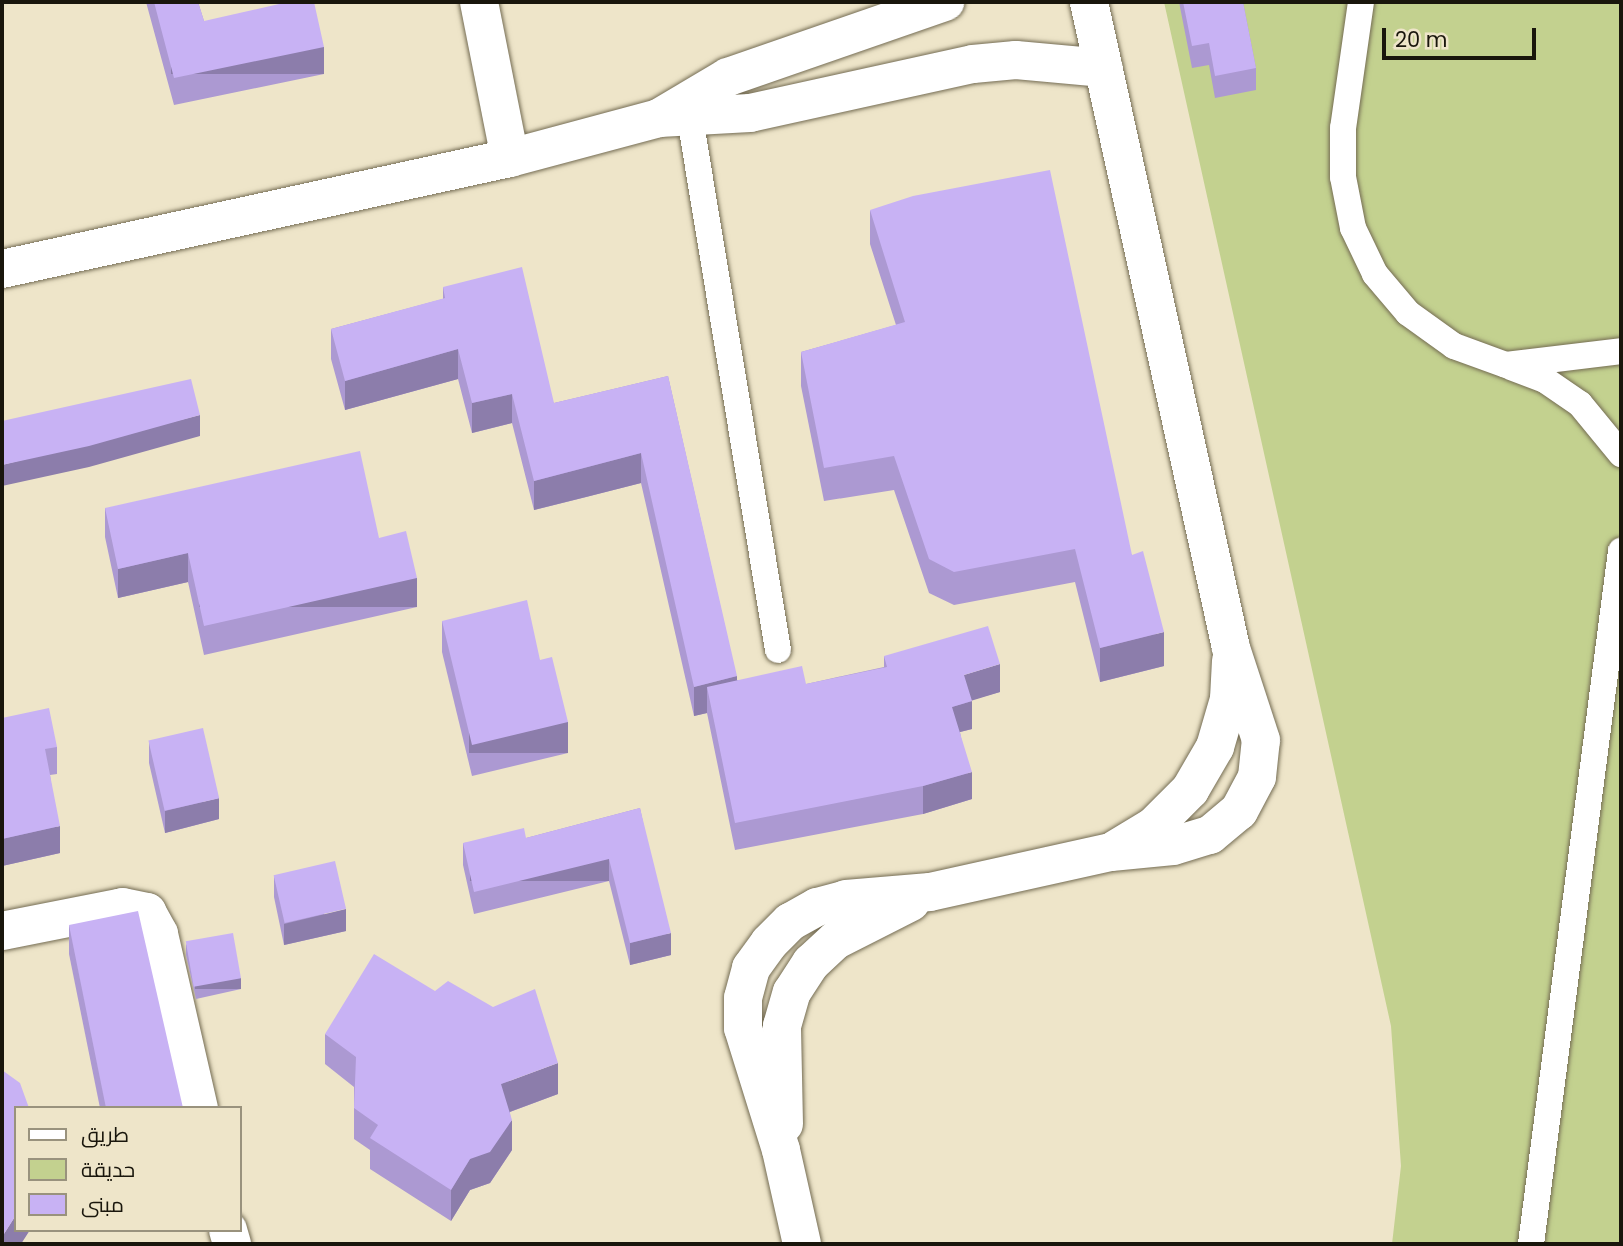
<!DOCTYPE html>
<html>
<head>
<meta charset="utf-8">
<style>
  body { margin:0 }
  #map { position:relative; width:1623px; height:1246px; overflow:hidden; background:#eee5c9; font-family:Poppins,Cairo,sans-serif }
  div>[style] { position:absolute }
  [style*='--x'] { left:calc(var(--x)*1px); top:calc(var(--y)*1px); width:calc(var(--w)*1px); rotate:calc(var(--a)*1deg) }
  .green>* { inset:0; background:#c3d18f }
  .roads { filter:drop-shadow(0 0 2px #746c53) drop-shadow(0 0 2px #746c53) }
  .service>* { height:26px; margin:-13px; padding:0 13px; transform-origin:13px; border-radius:13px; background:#fff }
  .minor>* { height:38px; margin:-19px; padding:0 19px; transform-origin:19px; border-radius:19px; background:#fff }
  .wall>* { inset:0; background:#ac99d2 }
  .shaded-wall>* { inset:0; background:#8c7dab; transform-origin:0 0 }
  .building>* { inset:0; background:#c8b2f4; transform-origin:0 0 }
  span { translate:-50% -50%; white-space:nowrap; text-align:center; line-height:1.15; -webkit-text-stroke:7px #eee5c9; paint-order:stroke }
  .frame { position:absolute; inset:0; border:4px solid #19160c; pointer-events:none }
  .legend { position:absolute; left:14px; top:1106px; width:228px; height:126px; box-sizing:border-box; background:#eee5c9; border:2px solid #99927d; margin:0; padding:9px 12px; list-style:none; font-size:21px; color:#19160c }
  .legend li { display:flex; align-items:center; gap:14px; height:35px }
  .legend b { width:35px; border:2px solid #99927d }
  .scale { position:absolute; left:1382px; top:28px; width:154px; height:32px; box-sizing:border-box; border:4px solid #19160c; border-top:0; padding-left:9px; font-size:21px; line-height:24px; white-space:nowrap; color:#19160c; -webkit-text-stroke:5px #eee5c9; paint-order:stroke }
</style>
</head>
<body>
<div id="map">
  <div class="green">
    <div style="clip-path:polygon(1164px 2px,1621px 2px,1621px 1244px,1392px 1244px,1401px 1166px,1391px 1026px)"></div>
  </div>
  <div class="roads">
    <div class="service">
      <div style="--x:1361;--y:2;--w:127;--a:98.1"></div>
      <div style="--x:1343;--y:128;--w:49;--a:90"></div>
      <div style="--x:1343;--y:177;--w:52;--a:78.9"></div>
      <div style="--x:1353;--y:228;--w:51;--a:64.4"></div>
      <div style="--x:1375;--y:274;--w:51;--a:49.8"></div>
      <div style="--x:1408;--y:313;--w:57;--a:35.7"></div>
      <div style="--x:1454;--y:346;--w:55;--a:20.1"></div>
      <div style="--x:1506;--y:365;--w:116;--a:-6.9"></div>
      <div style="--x:690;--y:118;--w:539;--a:80.61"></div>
      <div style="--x:1511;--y:367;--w:36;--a:21"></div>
      <div style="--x:1545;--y:380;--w:42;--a:34.4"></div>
      <div style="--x:1580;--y:404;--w:65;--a:50.6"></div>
      <div style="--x:1531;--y:1244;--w:699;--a:-82.6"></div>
    </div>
    <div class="minor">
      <div style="--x:479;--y:2;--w:159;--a:78.8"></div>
      <div style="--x:659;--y:118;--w:80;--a:-30.7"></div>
      <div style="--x:728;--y:77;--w:230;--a:-19.1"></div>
      <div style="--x:2;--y:269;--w:520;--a:-12.33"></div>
      <div style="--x:510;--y:158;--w:154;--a:-15"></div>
      <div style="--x:659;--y:118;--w:91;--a:-3.1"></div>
      <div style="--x:750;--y:113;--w:228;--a:-12.4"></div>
      <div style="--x:973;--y:64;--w:43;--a:-5.3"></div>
      <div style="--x:1016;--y:60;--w:88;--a:5.2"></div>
      <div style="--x:1116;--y:849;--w:44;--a:-31.2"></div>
      <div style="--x:1154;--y:826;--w:51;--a:-45"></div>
      <div style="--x:1190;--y:790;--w:50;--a:-59.8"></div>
      <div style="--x:1215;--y:747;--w:50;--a:-73.7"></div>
      <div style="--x:1229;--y:699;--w:38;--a:-87"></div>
      <div style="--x:2;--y:931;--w:123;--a:-11.2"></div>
      <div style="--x:123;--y:907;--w:25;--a:12"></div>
      <div style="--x:147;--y:912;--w:25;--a:61"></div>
      <div style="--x:159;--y:934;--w:179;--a:77.1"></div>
      <div style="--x:784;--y:1124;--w:98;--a:-91.2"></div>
      <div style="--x:782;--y:1026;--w:35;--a:-74"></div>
      <div style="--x:792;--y:992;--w:35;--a:-57"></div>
      <div style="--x:811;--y:963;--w:34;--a:-43"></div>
      <div style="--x:836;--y:940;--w:84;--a:-26.9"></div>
      <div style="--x:228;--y:1230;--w:15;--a:74"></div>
      <div style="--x:802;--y:1244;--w:96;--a:-102.6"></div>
      <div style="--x:781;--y:1150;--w:128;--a:-107.3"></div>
      <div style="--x:743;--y:1028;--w:30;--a:-90"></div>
      <div style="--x:743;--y:998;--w:31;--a:-75"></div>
      <div style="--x:751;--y:968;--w:31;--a:-54"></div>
      <div style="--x:769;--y:943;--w:30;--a:-45"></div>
      <div style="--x:790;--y:922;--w:31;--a:-29"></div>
      <div style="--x:817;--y:907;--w:30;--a:-15"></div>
      <div style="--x:846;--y:899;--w:84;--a:-4.8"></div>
      <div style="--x:930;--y:892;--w:185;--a:-12.5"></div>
      <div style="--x:1111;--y:852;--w:62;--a:-5.5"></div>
      <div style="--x:1173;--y:846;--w:39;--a:-17"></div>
      <div style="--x:1210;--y:835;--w:38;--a:-40"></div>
      <div style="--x:1239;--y:811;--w:38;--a:-62"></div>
      <div style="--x:1257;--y:777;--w:37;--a:-84"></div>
      <div style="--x:1261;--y:740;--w:97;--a:-108.1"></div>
      <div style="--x:1231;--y:648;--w:661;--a:-102.4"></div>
    </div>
  </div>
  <div class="wall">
    <div style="clip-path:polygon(146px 2px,198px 2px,204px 21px,324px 74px,174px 105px)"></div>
    <div style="clip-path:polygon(1179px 2px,1243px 2px,1256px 68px,1256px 90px,1215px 98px,1209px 65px,1192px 68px)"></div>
    <div style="clip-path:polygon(870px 210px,1132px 555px,1164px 666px,1100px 682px,1075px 582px,954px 605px,929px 593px,894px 490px,824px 501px,801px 386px,801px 352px,896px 325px,870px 244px)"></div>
    <div style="clip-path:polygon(443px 287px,554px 403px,668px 376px,737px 680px,806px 684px,884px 667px,884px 656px,1000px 692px,971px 700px,972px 729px,960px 732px,972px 799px,923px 814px,735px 850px,707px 713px,694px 716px,641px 483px,534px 510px,512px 423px,472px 433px,458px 379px,345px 410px,331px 359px,331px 329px,443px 299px)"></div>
    <div style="clip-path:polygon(105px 508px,379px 538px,417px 607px,204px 655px,188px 582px,118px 598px,105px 537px)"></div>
    <div style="clip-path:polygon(442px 621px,540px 660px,568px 753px,472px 776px,442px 652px)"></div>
    <div style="clip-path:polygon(2px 718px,57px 747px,57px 774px,50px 775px,60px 853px,2px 866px)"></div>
    <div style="clip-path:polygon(149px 742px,219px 819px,165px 833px,149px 763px)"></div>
    <div style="clip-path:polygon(640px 808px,671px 955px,630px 965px,609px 881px,474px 914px,463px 865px,463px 843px,526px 838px)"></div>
    <div style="clip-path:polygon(274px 876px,346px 931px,284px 945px,274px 897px)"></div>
    <div style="clip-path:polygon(69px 925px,183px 1108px,100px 1108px,69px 954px)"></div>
    <div style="clip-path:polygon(186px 944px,241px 989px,196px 999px,186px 955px)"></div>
    <div style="clip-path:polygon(325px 1034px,558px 1094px,510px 1112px,512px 1150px,490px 1183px,470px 1190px,451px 1221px,370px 1169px,370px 1150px,354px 1139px,354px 1087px,325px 1064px)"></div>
  </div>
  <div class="shaded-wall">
    <div style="left:324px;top:47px;width:27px;height:153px;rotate:90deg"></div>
    <div style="clip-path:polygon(458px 349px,458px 379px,345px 410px,345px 381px)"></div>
    <div style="clip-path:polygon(512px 394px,512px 423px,472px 433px,472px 403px)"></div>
    <div style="clip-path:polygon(200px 415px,200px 436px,89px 467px,2px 486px,2px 465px)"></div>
    <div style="clip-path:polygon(641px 453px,641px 483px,534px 510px,534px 481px)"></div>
    <div style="clip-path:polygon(188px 553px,188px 582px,118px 598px,118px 569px)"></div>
    <div style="left:417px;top:578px;width:29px;height:218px;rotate:90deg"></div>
    <div style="clip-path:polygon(1164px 632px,1164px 666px,1100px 682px,1100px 648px)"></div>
    <div style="clip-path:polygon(1000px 664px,1000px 692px,964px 703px,964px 675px)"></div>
    <div style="clip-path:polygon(737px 676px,737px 705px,707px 687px,707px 713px,694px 716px,694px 687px)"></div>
    <div style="clip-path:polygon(972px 701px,972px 729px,952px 734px,952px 707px)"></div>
    <div style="left:568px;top:722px;width:31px;height:99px;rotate:90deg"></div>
    <div style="clip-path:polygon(972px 772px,972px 799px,923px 814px,923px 786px)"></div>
    <div style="clip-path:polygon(219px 798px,219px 819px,165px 833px,165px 811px)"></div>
    <div style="clip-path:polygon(60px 826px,60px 853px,2px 866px,2px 839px)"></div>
    <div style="left:609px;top:859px;width:22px;height:139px;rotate:90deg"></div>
    <div style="clip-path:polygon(346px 909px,346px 931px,284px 945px,284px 924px)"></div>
    <div style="clip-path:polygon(671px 933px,671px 955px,630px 965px,630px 943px)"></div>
    <div style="left:241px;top:978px;width:11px;height:46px;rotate:90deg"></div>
    <div style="clip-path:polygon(558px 1063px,558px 1094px,501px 1115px,501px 1084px)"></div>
    <div style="clip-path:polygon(512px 1120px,512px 1150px,490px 1183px,470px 1190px,451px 1221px,451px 1190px,470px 1159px)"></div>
    <div style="clip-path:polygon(16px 1215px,16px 1230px,30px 1230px,21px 1244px,2px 1244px,2px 1237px)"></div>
  </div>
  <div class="building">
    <div style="clip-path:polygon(154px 2px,198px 2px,204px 21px,288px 2px,314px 2px,324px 47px,174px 78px)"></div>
    <div style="clip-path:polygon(1183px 2px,1243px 2px,1256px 68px,1215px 76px,1209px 43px,1192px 46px)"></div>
    <div style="clip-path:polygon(1050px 170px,1132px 555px,1143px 551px,1164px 632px,1100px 648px,1075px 549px,954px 572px,929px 559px,894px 456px,824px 468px,801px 352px,905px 322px,870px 210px,913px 196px)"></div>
    <div style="clip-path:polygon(522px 267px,554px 403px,668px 376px,737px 676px,694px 687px,641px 453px,534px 481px,512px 394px,472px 403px,458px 349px,345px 381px,331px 329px,445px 298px,443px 287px)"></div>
    <div style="clip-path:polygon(191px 379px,200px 415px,89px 446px,2px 465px,2px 421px)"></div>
    <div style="clip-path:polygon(360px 451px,379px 538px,406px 531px,417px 578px,204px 626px,188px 553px,118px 569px,105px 508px)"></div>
    <div style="clip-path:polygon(527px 600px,540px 660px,552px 657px,568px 722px,472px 745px,442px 621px)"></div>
    <div style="clip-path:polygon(988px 626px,1000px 664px,964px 675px,972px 701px,952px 707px,972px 772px,923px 786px,735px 823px,707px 687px,802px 666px,806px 684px,887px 667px,884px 656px)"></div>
    <div style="clip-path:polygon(49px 708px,57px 747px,45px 749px,60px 826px,2px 839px,2px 718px)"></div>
    <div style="left:203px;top:728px;width:72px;height:56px;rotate:77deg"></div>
    <div style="clip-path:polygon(640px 808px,671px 933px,630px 943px,609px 859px,474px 892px,463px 843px,524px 828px,526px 838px)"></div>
    <div style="left:335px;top:861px;width:49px;height:63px;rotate:77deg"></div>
    <div style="clip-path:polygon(138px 911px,183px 1108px,106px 1108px,69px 925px)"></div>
    <div style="left:233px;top:933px;width:46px;height:48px;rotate:80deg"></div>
    <div style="clip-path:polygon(374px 954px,435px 991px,448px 981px,493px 1007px,535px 989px,558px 1063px,501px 1084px,512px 1120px,490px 1152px,470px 1159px,451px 1190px,370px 1138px,378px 1125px,354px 1108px,356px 1057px,325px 1034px)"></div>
    <div style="clip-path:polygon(2px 1070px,20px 1083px,29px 1108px,16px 1108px,16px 1215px,2px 1237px)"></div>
  </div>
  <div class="frame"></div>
  <ul class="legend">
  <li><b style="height:9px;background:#fff"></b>طريق</li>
  <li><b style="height:19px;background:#c3d18f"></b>حديقة</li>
  <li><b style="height:19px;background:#c8b2f4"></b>مبنى</li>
  </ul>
  <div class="scale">20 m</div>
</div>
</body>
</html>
